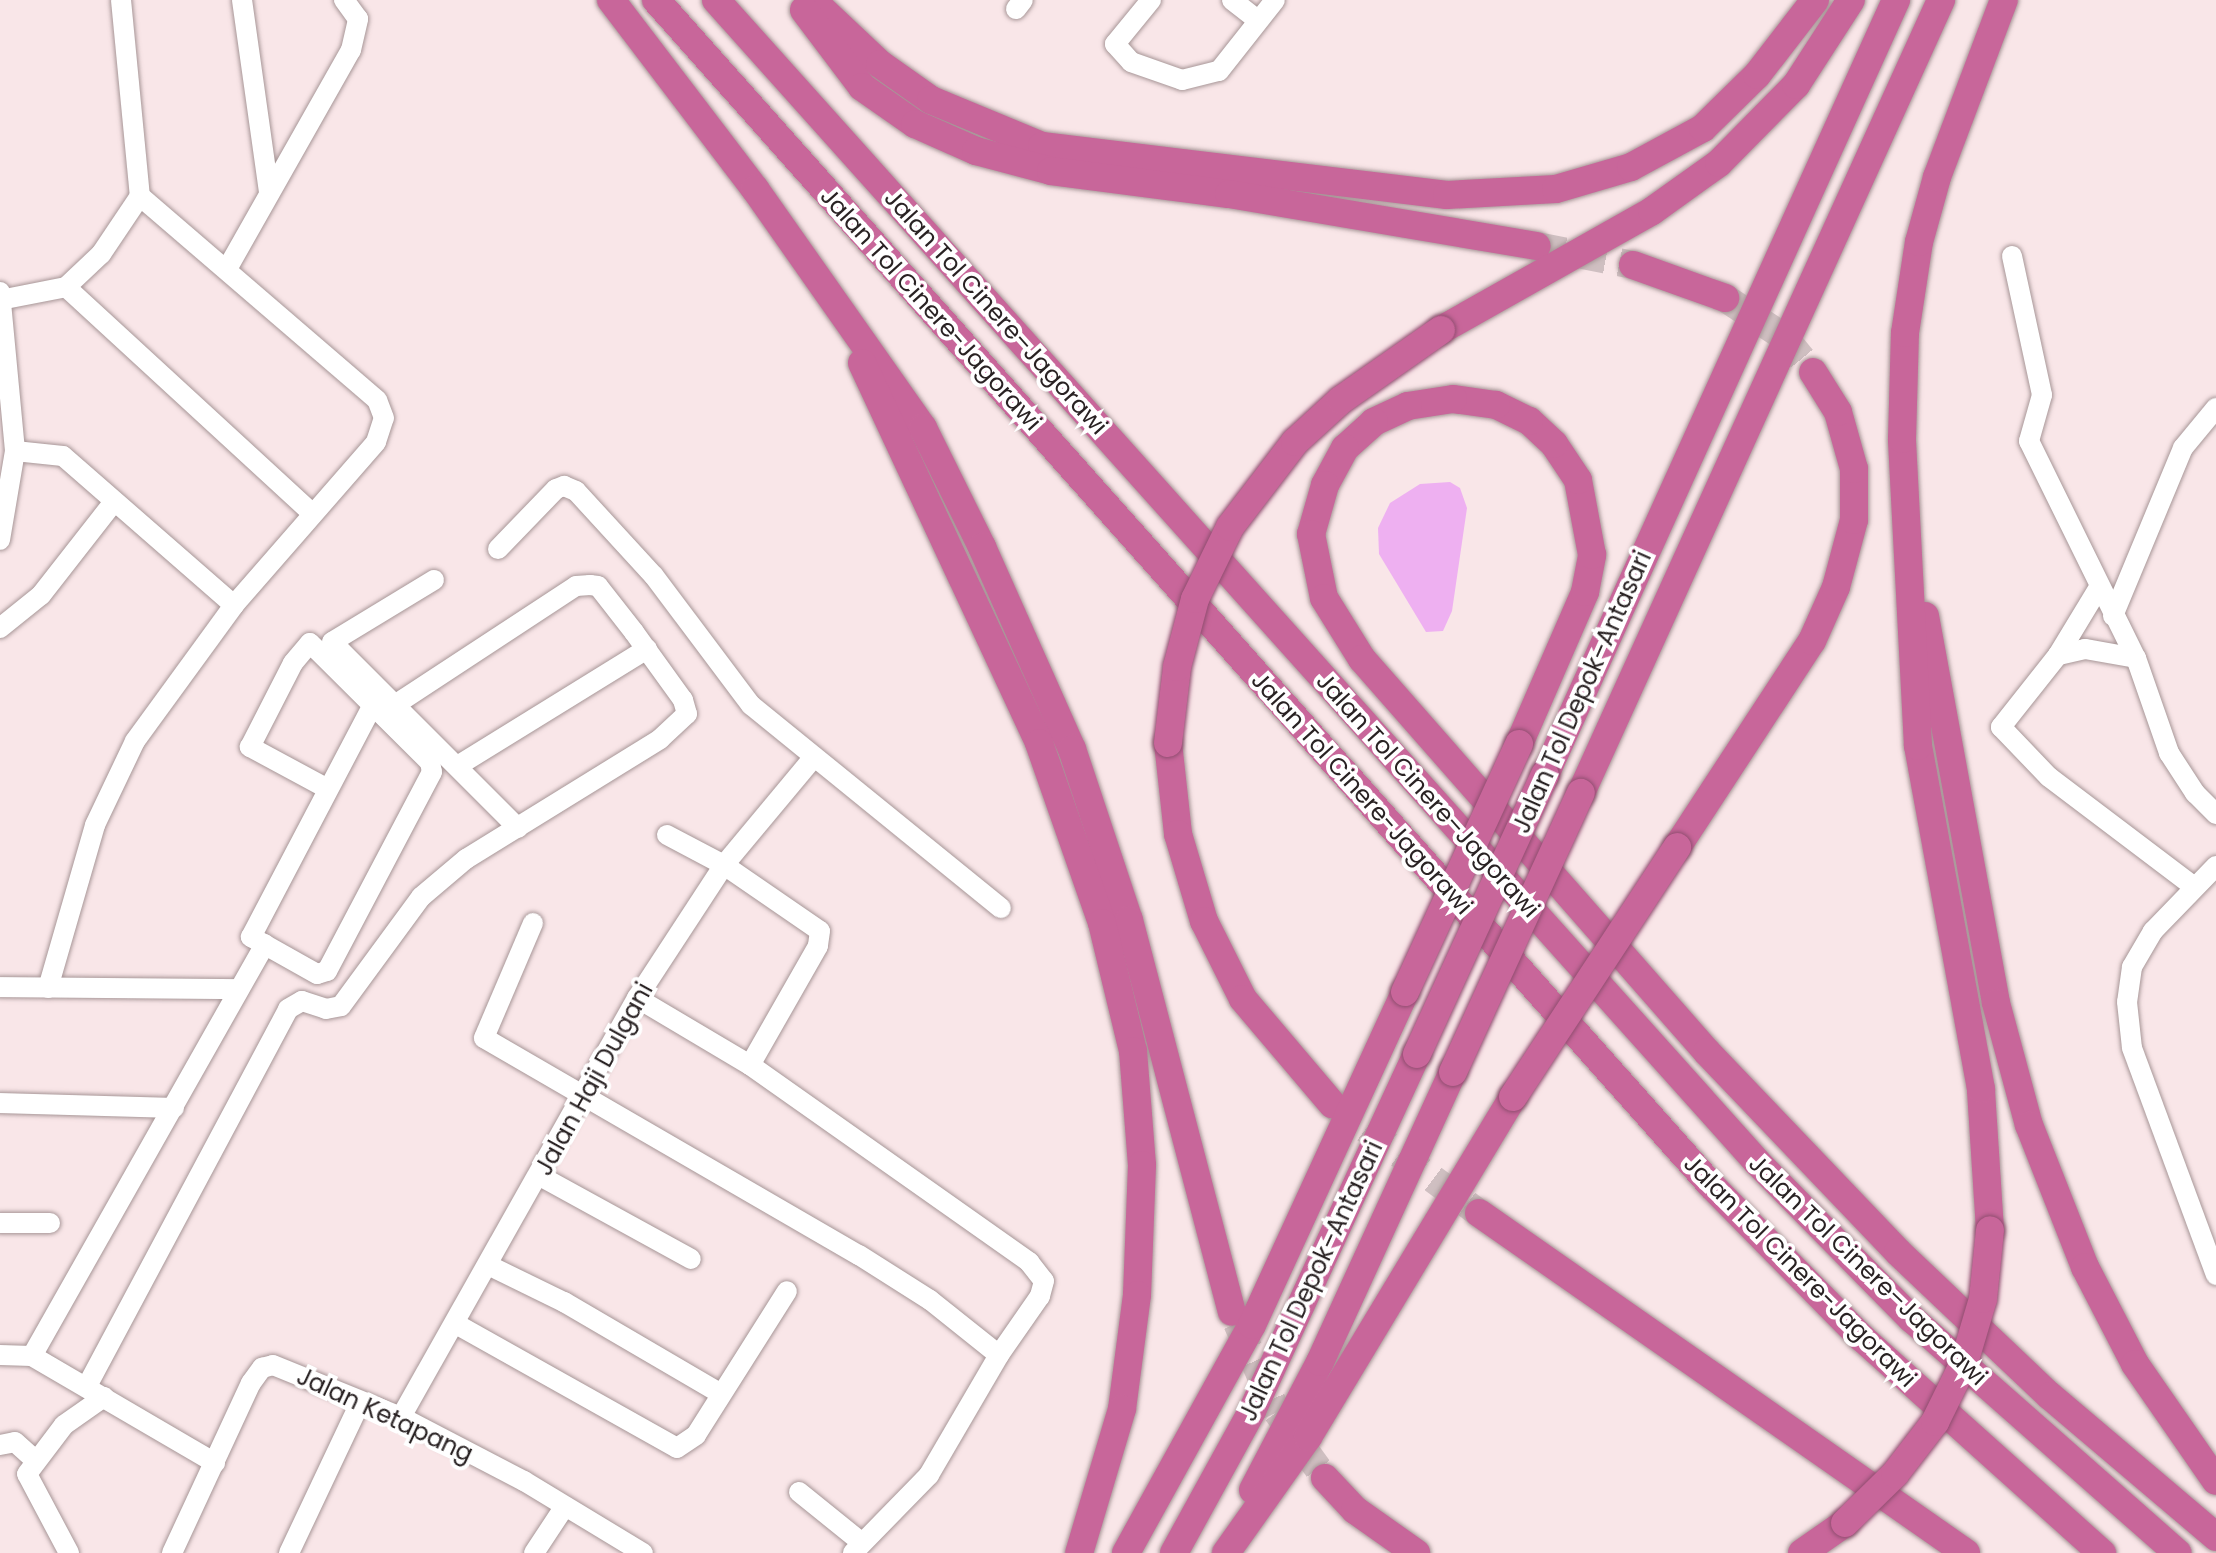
<!DOCTYPE html>
<html>
<head>
<meta charset="utf-8">
<style>
  body { margin:0 }
  #map { position:relative; width:2216px; height:1553px; overflow:hidden; background:#f9e6e8; font-family:Poppins,sans-serif }
  div>[style] { position:absolute }
  [style*='--x'] { left:calc(var(--x)*1px); top:calc(var(--y)*1px); width:calc(var(--w)*1px); rotate:calc(var(--a)*1deg) }
  .water>* { inset:0; background:#eeb0f1 }
  .highway-tunnel>* { height:28px; margin-top:-14px; transform-origin:0; background:repeating-linear-gradient(90deg,#cfbfc1 0 28px,transparent 0 42px) }
  .roads { filter:drop-shadow(0 0 2px #a79697) drop-shadow(0 0 2px #a79697) }
  .minor>* { height:20px; margin:-10px; padding:0 10px; transform-origin:10px; border-radius:10px; background:#fff }
  .highway>* { height:28px; margin:-14px; padding:0 14px; transform-origin:14px; border-radius:14px; background:#c8669a }
  .bridges { filter:drop-shadow(0 0 2px #904e70) drop-shadow(0 0 2px #904e70) }
  .highway-bridge>* { height:28px; margin:-14px; padding:0 14px; transform-origin:14px; border-radius:14px; background:#c8669a }
  span { translate:-50% -50%; white-space:nowrap; text-align:center; line-height:1.15; -webkit-text-stroke:8px #fff; paint-order:stroke }
  .street-label { font-size:24px; color:#292223 }
</style>
</head>
<body>
<div id="map">
  <div class="water">
    <div style="clip-path:polygon(1450px 482px,1460px 488px,1467px 508px,1452px 611px,1443px 631px,1426px 632px,1379px 554px,1378px 528px,1390px 503px,1420px 484px)"></div>
  </div>
  <div class="highway-tunnel">
    <div style="--x:1537;--y:246;--w:98;--a:11.2"></div>
    <div style="--x:1725;--y:298;--w:71;--a:33.5"></div>
    <div style="--x:1784;--y:337;--w:45;--a:50.4"></div>
    <div style="--x:1332;--y:1104;--w:183;--a:36.6"></div>
    <div style="--x:1237;--y:1323;--w:98;--a:65.8"></div>
    <div style="--x:1277;--y:1412;--w:82;--a:54"></div>
  </div>
  <div class="roads">
    <div class="minor">
      <div style="--x:121;--y:0;--w:197;--a:84.5"></div>
      <div style="--x:242;--y:0;--w:193;--a:82"></div>
      <div style="--x:1151;--y:0;--w:57;--a:129.3"></div>
      <div style="--x:1115;--y:44;--w:24;--a:48"></div>
      <div style="--x:1131;--y:62;--w:54;--a:19.4"></div>
      <div style="--x:1182;--y:80;--w:38;--a:-14"></div>
      <div style="--x:1219;--y:71;--w:90;--a:-51.7"></div>
      <div style="--x:1232;--y:0;--w:33;--a:38"></div>
      <div style="--x:1016;--y:9;--w:11;--a:-52"></div>
      <div style="--x:2012;--y:256;--w:142;--a:77.8"></div>
      <div style="--x:2042;--y:395;--w:48;--a:105.8"></div>
      <div style="--x:2029;--y:441;--w:242;--a:63.8"></div>
      <div style="--x:2136;--y:658;--w:101;--a:70.8"></div>
      <div style="--x:2169;--y:753;--w:48;--a:57"></div>
      <div style="--x:2195;--y:793;--w:30;--a:45"></div>
      <div style="--x:227;--y:269;--w:252;--a:-60.5"></div>
      <div style="--x:351;--y:50;--w:32;--a:-77"></div>
      <div style="--x:358;--y:19;--w:24;--a:-126"></div>
      <div style="--x:66;--y:287;--w:335;--a:42.6"></div>
      <div style="--x:0;--y:292;--w:160;--a:84.6"></div>
      <div style="--x:15;--y:451;--w:90;--a:99.6"></div>
      <div style="--x:0;--y:300;--w:67;--a:-11.1"></div>
      <div style="--x:66;--y:287;--w:48;--a:-43.3"></div>
      <div style="--x:101;--y:254;--w:70;--a:-56.1"></div>
      <div style="--x:15;--y:451;--w:48;--a:5.9"></div>
      <div style="--x:63;--y:456;--w:227;--a:41.1"></div>
      <div style="--x:498;--y:549;--w:83;--a:-46"></div>
      <div style="--x:556;--y:489;--w:9;--a:-21"></div>
      <div style="--x:564;--y:486;--w:13;--a:23"></div>
      <div style="--x:576;--y:491;--w:115;--a:47.5"></div>
      <div style="--x:654;--y:576;--w:161;--a:53.1"></div>
      <div style="--x:751;--y:705;--w:322;--a:39.1"></div>
      <div style="--x:434;--y:580;--w:119;--a:148.7"></div>
      <div style="--x:332;--y:642;--w:263;--a:45"></div>
      <div style="--x:2113;--y:616;--w:182;--a:-67.4"></div>
      <div style="--x:2183;--y:448;--w:52;--a:-50.5"></div>
      <div style="--x:0;--y:628;--w:53;--a:-38.8"></div>
      <div style="--x:41;--y:595;--w:117;--a:-52"></div>
      <div style="--x:2058;--y:655;--w:77;--a:-58.8"></div>
      <div style="--x:2136;--y:658;--w:52;--a:-170"></div>
      <div style="--x:2085;--y:649;--w:28;--a:167"></div>
      <div style="--x:2058;--y:655;--w:92;--a:128.4"></div>
      <div style="--x:2001;--y:727;--w:69;--a:46.2"></div>
      <div style="--x:2049;--y:777;--w:181;--a:37.1"></div>
      <div style="--x:459;--y:765;--w:221;--a:-31.7"></div>
      <div style="--x:328;--y:789;--w:89;--a:-151.7"></div>
      <div style="--x:250;--y:747;--w:94;--a:-62.9"></div>
      <div style="--x:293;--y:663;--w:26;--a:-50"></div>
      <div style="--x:310;--y:643;--w:169;--a:44.8"></div>
      <div style="--x:430;--y:762;--w:10;--a:79"></div>
      <div style="--x:432;--y:772;--w:225;--a:117.8"></div>
      <div style="--x:327;--y:971;--w:10;--a:163"></div>
      <div style="--x:317;--y:974;--w:76;--a:-150.7"></div>
      <div style="--x:251;--y:937;--w:262;--a:-62.3"></div>
      <div style="--x:667;--y:835;--w:64;--a:27.8"></div>
      <div style="--x:724;--y:865;--w:116;--a:34.5"></div>
      <div style="--x:820;--y:931;--w:15;--a:98"></div>
      <div style="--x:818;--y:946;--w:137;--a:119.7"></div>
      <div style="--x:2216;--y:866;--w:91;--a:134.1"></div>
      <div style="--x:2153;--y:931;--w:42;--a:120.3"></div>
      <div style="--x:2132;--y:967;--w:35;--a:98"></div>
      <div style="--x:2127;--y:1002;--w:46;--a:83.8"></div>
      <div style="--x:2132;--y:1048;--w:242;--a:69.7"></div>
      <div style="--x:533;--y:923;--w:125;--a:113.1"></div>
      <div style="--x:484;--y:1038;--w:433;--a:30.1"></div>
      <div style="--x:859;--y:1255;--w:84;--a:32.4"></div>
      <div style="--x:930;--y:1300;--w:88;--a:38.6"></div>
      <div style="--x:0;--y:987;--w:239;--a:0.5"></div>
      <div style="--x:48;--y:988;--w:170;--a:-73.9"></div>
      <div style="--x:95;--y:825;--w:93;--a:-64.5"></div>
      <div style="--x:135;--y:741;--w:168;--a:-53.9"></div>
      <div style="--x:234;--y:605;--w:216;--a:-48.9"></div>
      <div style="--x:376;--y:442;--w:25;--a:-72"></div>
      <div style="--x:384;--y:418;--w:19;--a:-111"></div>
      <div style="--x:377;--y:400;--w:313;--a:-139.3"></div>
      <div style="--x:637;--y:998;--w:131;--a:30.7"></div>
      <div style="--x:750;--y:1065;--w:342;--a:35.2"></div>
      <div style="--x:1029;--y:1262;--w:24;--a:52"></div>
      <div style="--x:1044;--y:1281;--w:16;--a:105"></div>
      <div style="--x:1040;--y:1296;--w:72;--a:124.8"></div>
      <div style="--x:999;--y:1355;--w:139;--a:120.3"></div>
      <div style="--x:929;--y:1475;--w:109;--a:134.3"></div>
      <div style="--x:0;--y:1103;--w:174;--a:1.6"></div>
      <div style="--x:540;--y:1176;--w:172;--a:28.8"></div>
      <div style="--x:0;--y:1223;--w:50;--a:0"></div>
      <div style="--x:488;--y:1265;--w:85;--a:26"></div>
      <div style="--x:564;--y:1302;--w:181;--a:30.3"></div>
      <div style="--x:456;--y:1324;--w:253;--a:29.3"></div>
      <div style="--x:677;--y:1448;--w:23;--a:-34"></div>
      <div style="--x:696;--y:1435;--w:170;--a:-57.7"></div>
      <div style="--x:0;--y:1355;--w:32;--a:2"></div>
      <div style="--x:32;--y:1356;--w:212;--a:30.3"></div>
      <div style="--x:32;--y:1356;--w:473;--a:-60.5"></div>
      <div style="--x:87;--y:1386;--w:427;--a:-61.9"></div>
      <div style="--x:288;--y:1009;--w:16;--a:-30"></div>
      <div style="--x:302;--y:1001;--w:25;--a:18"></div>
      <div style="--x:326;--y:1009;--w:15;--a:-11"></div>
      <div style="--x:341;--y:1006;--w:135;--a:-53.7"></div>
      <div style="--x:421;--y:897;--w:59;--a:-40.2"></div>
      <div style="--x:466;--y:859;--w:228;--a:-31.7"></div>
      <div style="--x:660;--y:739;--w:37;--a:-43"></div>
      <div style="--x:687;--y:714;--w:15;--a:-106"></div>
      <div style="--x:683;--y:700;--w:84;--a:-125.8"></div>
      <div style="--x:634;--y:632;--w:58;--a:-128"></div>
      <div style="--x:598;--y:586;--w:8;--a:-173"></div>
      <div style="--x:590;--y:585;--w:14;--a:176"></div>
      <div style="--x:576;--y:586;--w:213;--a:146.7"></div>
      <div style="--x:401;--y:1417;--w:481;--a:-60.6"></div>
      <div style="--x:637;--y:998;--w:159;--a:-56.8"></div>
      <div style="--x:724;--y:865;--w:139;--a:-50.2"></div>
      <div style="--x:0;--y:1445;--w:15;--a:-11"></div>
      <div style="--x:15;--y:1442;--w:25;--a:42"></div>
      <div style="--x:799;--y:1492;--w:80;--a:38.9"></div>
      <div style="--x:69;--y:1553;--w:89;--a:-118"></div>
      <div style="--x:27;--y:1474;--w:61;--a:-52.9"></div>
      <div style="--x:64;--y:1425;--w:49;--a:-35"></div>
      <div style="--x:172;--y:1553;--w:187;--a:-65.1"></div>
      <div style="--x:251;--y:1383;--w:19;--a:-54"></div>
      <div style="--x:262;--y:1368;--w:11;--a:-15"></div>
      <div style="--x:273;--y:1365;--w:138;--a:22.1"></div>
      <div style="--x:401;--y:1417;--w:139;--a:27.5"></div>
      <div style="--x:524;--y:1481;--w:139;--a:31.2"></div>
      <div style="--x:289;--y:1553;--w:166;--a:-64.7"></div>
      <div style="--x:534;--y:1553;--w:56;--a:-56.6"></div>
    </div>
    <div class="highway">
      <div style="--x:611;--y:0;--w:238;--a:52.7"></div>
      <div style="--x:755;--y:189;--w:292;--a:54.9"></div>
      <div style="--x:923;--y:428;--w:133;--a:63.6"></div>
      <div style="--x:982;--y:547;--w:221;--a:66"></div>
      <div style="--x:1072;--y:749;--w:180;--a:71.6"></div>
      <div style="--x:1129;--y:920;--w:405;--a:75.3"></div>
      <div style="--x:656;--y:0;--w:1587;--a:48.32"></div>
      <div style="--x:1711;--y:1185;--w:214;--a:45.4"></div>
      <div style="--x:1861;--y:1337;--w:324;--a:41.9"></div>
      <div style="--x:716;--y:0;--w:1560;--a:48.14"></div>
      <div style="--x:1757;--y:1162;--w:221;--a:45.4"></div>
      <div style="--x:1912;--y:1319;--w:354;--a:41.4"></div>
      <div style="--x:812;--y:0;--w:93;--a:43.3"></div>
      <div style="--x:880;--y:64;--w:62;--a:35.2"></div>
      <div style="--x:931;--y:100;--w:120;--a:22.5"></div>
      <div style="--x:1042;--y:146;--w:408;--a:6.9"></div>
      <div style="--x:1447;--y:195;--w:109;--a:-3.2"></div>
      <div style="--x:1556;--y:189;--w:78;--a:-16.3"></div>
      <div style="--x:1631;--y:167;--w:82;--a:-28.4"></div>
      <div style="--x:1703;--y:128;--w:76;--a:-44.5"></div>
      <div style="--x:1757;--y:75;--w:95;--a:-52.3"></div>
      <div style="--x:804;--y:10;--w:96;--a:53"></div>
      <div style="--x:862;--y:87;--w:65;--a:34.9"></div>
      <div style="--x:915;--y:124;--w:67;--a:23.9"></div>
      <div style="--x:976;--y:151;--w:78;--a:14.9"></div>
      <div style="--x:1051;--y:171;--w:179;--a:7.4"></div>
      <div style="--x:1229;--y:194;--w:312;--a:9.6"></div>
      <div style="--x:1633;--y:265;--w:98;--a:19.7"></div>
      <div style="--x:1441;--y:330;--w:242;--a:-29.4"></div>
      <div style="--x:1652;--y:211;--w:82;--a:-35.6"></div>
      <div style="--x:1719;--y:163;--w:110;--a:-45.4"></div>
      <div style="--x:1796;--y:85;--w:101;--a:-57.1"></div>
      <div style="--x:862;--y:363;--w:419;--a:65"></div>
      <div style="--x:1039;--y:743;--w:191;--a:70.7"></div>
      <div style="--x:1102;--y:923;--w:132;--a:76.4"></div>
      <div style="--x:1133;--y:1051;--w:114;--a:85.5"></div>
      <div style="--x:1142;--y:1165;--w:130;--a:92.2"></div>
      <div style="--x:1137;--y:1295;--w:115;--a:97.5"></div>
      <div style="--x:1122;--y:1409;--w:150;--a:106.6"></div>
      <div style="--x:1925;--y:616;--w:393;--a:79.6"></div>
      <div style="--x:1996;--y:1003;--w:126;--a:74.9"></div>
      <div style="--x:2029;--y:1125;--w:153;--a:68.5"></div>
      <div style="--x:2085;--y:1267;--w:109;--a:62.7"></div>
      <div style="--x:2135;--y:1364;--w:142;--a:55.3"></div>
      <div style="--x:1168;--y:743;--w:92;--a:83.7"></div>
      <div style="--x:1178;--y:834;--w:91;--a:73.4"></div>
      <div style="--x:1204;--y:921;--w:87;--a:63.4"></div>
      <div style="--x:1243;--y:999;--w:138;--a:49.7"></div>
      <div style="--x:1519;--y:744;--w:166;--a:-66.5"></div>
      <div style="--x:1585;--y:592;--w:38;--a:-79"></div>
      <div style="--x:1592;--y:555;--w:76;--a:-100.6"></div>
      <div style="--x:1578;--y:480;--w:43;--a:-123.7"></div>
      <div style="--x:1554;--y:444;--w:34;--a:-137"></div>
      <div style="--x:1529;--y:421;--w:37;--a:-154"></div>
      <div style="--x:1496;--y:405;--w:43;--a:-172.1"></div>
      <div style="--x:1453;--y:399;--w:46;--a:171.2"></div>
      <div style="--x:1408;--y:406;--w:38;--a:155"></div>
      <div style="--x:1374;--y:422;--w:39;--a:138"></div>
      <div style="--x:1345;--y:448;--w:42;--a:118.4"></div>
      <div style="--x:1325;--y:485;--w:51;--a:105.9"></div>
      <div style="--x:1311;--y:534;--w:65;--a:78.5"></div>
      <div style="--x:1324;--y:598;--w:72;--a:58.1"></div>
      <div style="--x:1362;--y:659;--w:523;--a:48.72"></div>
      <div style="--x:1707;--y:1052;--w:277;--a:46.3"></div>
      <div style="--x:1898;--y:1252;--w:209;--a:43.5"></div>
      <div style="--x:2050;--y:1396;--w:218;--a:40.3"></div>
      <div style="--x:1545;--y:775;--w:851;--a:-65.63"></div>
      <div style="--x:1581;--y:793;--w:871;--a:-65.58"></div>
      <div style="--x:1677;--y:847;--w:246;--a:-56.8"></div>
      <div style="--x:1812;--y:641;--w:59;--a:-66"></div>
      <div style="--x:1836;--y:587;--w:69;--a:-75"></div>
      <div style="--x:1854;--y:520;--w:51;--a:-90"></div>
      <div style="--x:1854;--y:469;--w:59;--a:-105.7"></div>
      <div style="--x:1838;--y:412;--w:47;--a:-122"></div>
      <div style="--x:1479;--y:1213;--w:594;--a:34.92"></div>
      <div style="--x:1990;--y:1230;--w:141;--a:-93.7"></div>
      <div style="--x:1981;--y:1089;--w:349;--a:-100.4"></div>
      <div style="--x:1918;--y:746;--w:307;--a:-93"></div>
      <div style="--x:1902;--y:439;--w:106;--a:-88.4"></div>
      <div style="--x:1905;--y:333;--w:92;--a:-81.3"></div>
      <div style="--x:1919;--y:242;--w:67;--a:-74.5"></div>
      <div style="--x:1937;--y:177;--w:189;--a:-69.3"></div>
      <div style="--x:1325;--y:1478;--w:44;--a:46.8"></div>
      <div style="--x:1355;--y:1510;--w:75;--a:35.2"></div>
      <div style="--x:1253;--y:1490;--w:144;--a:-62.4"></div>
      <div style="--x:1320;--y:1362;--w:319;--a:-65.4"></div>
      <div style="--x:1126;--y:1553;--w:260;--a:-61.1"></div>
      <div style="--x:1252;--y:1325;--w:366;--a:-65.3"></div>
      <div style="--x:1174;--y:1553;--w:162;--a:-61.2"></div>
      <div style="--x:1252;--y:1411;--w:393;--a:-65.2"></div>
      <div style="--x:1226;--y:1553;--w:142;--a:-54.7"></div>
      <div style="--x:1308;--y:1437;--w:397;--a:-58.9"></div>
      <div style="--x:1802;--y:1553;--w:52;--a:-34.9"></div>
    </div>
  </div>
  <div class="bridges">
    <div class="highway-bridge">
      <div style="--x:1168;--y:743;--w:77;--a:-83.2"></div>
      <div style="--x:1177;--y:667;--w:70;--a:-75.2"></div>
      <div style="--x:1195;--y:599;--w:80;--a:-64.1"></div>
      <div style="--x:1230;--y:527;--w:107;--a:-52.6"></div>
      <div style="--x:1295;--y:442;--w:62;--a:-42.4"></div>
      <div style="--x:1341;--y:400;--w:122;--a:-35"></div>
      <div style="--x:1405;--y:992;--w:273;--a:-65.3"></div>
      <div style="--x:1417;--y:1054;--w:307;--a:-65.4"></div>
      <div style="--x:1453;--y:1072;--w:307;--a:-65.4"></div>
      <div style="--x:1513;--y:1097;--w:299;--a:-56.7"></div>
      <div style="--x:1845;--y:1523;--w:70;--a:-44.4"></div>
      <div style="--x:1895;--y:1474;--w:66;--a:-52.4"></div>
      <div style="--x:1935;--y:1422;--w:66;--a:-63.8"></div>
      <div style="--x:1964;--y:1363;--w:67;--a:-73.5"></div>
      <div style="--x:1983;--y:1299;--w:69;--a:-84.2"></div>
    </div>
  </div>
  <div class="street-label">
    <span style="left:931px;top:309px;rotate:48deg">Jalan Tol Cinere-Jagorawi</span>
    <span style="left:996px;top:312px;rotate:48deg">Jalan Tol Cinere–Jagorawi</span>
    <span style="left:1582px;top:692px;rotate:-66deg">Jalan Tol Depok–Antasari</span>
    <span style="left:1362px;top:793px;rotate:48deg">Jalan Tol Cinere-Jagorawi</span>
    <span style="left:1428px;top:795px;rotate:48deg">Jalan Tol Cinere–Jagorawi</span>
    <span style="left:594px;top:1079px;rotate:-61deg">Jalan Haji Dulgani</span>
    <span style="left:1868px;top:1270px;rotate:44deg">Jalan Tol Cinere–Jagorawi</span>
    <span style="left:1800px;top:1271px;rotate:45deg">Jalan Tol Cinere-Jagorawi</span>
    <span style="left:1311px;top:1281px;rotate:-65deg">Jalan Tol Depok–Antasari</span>
    <span style="left:385px;top:1415px;rotate:25deg">Jalan Ketapang</span>
  </div>
</div>
</body>
</html>
